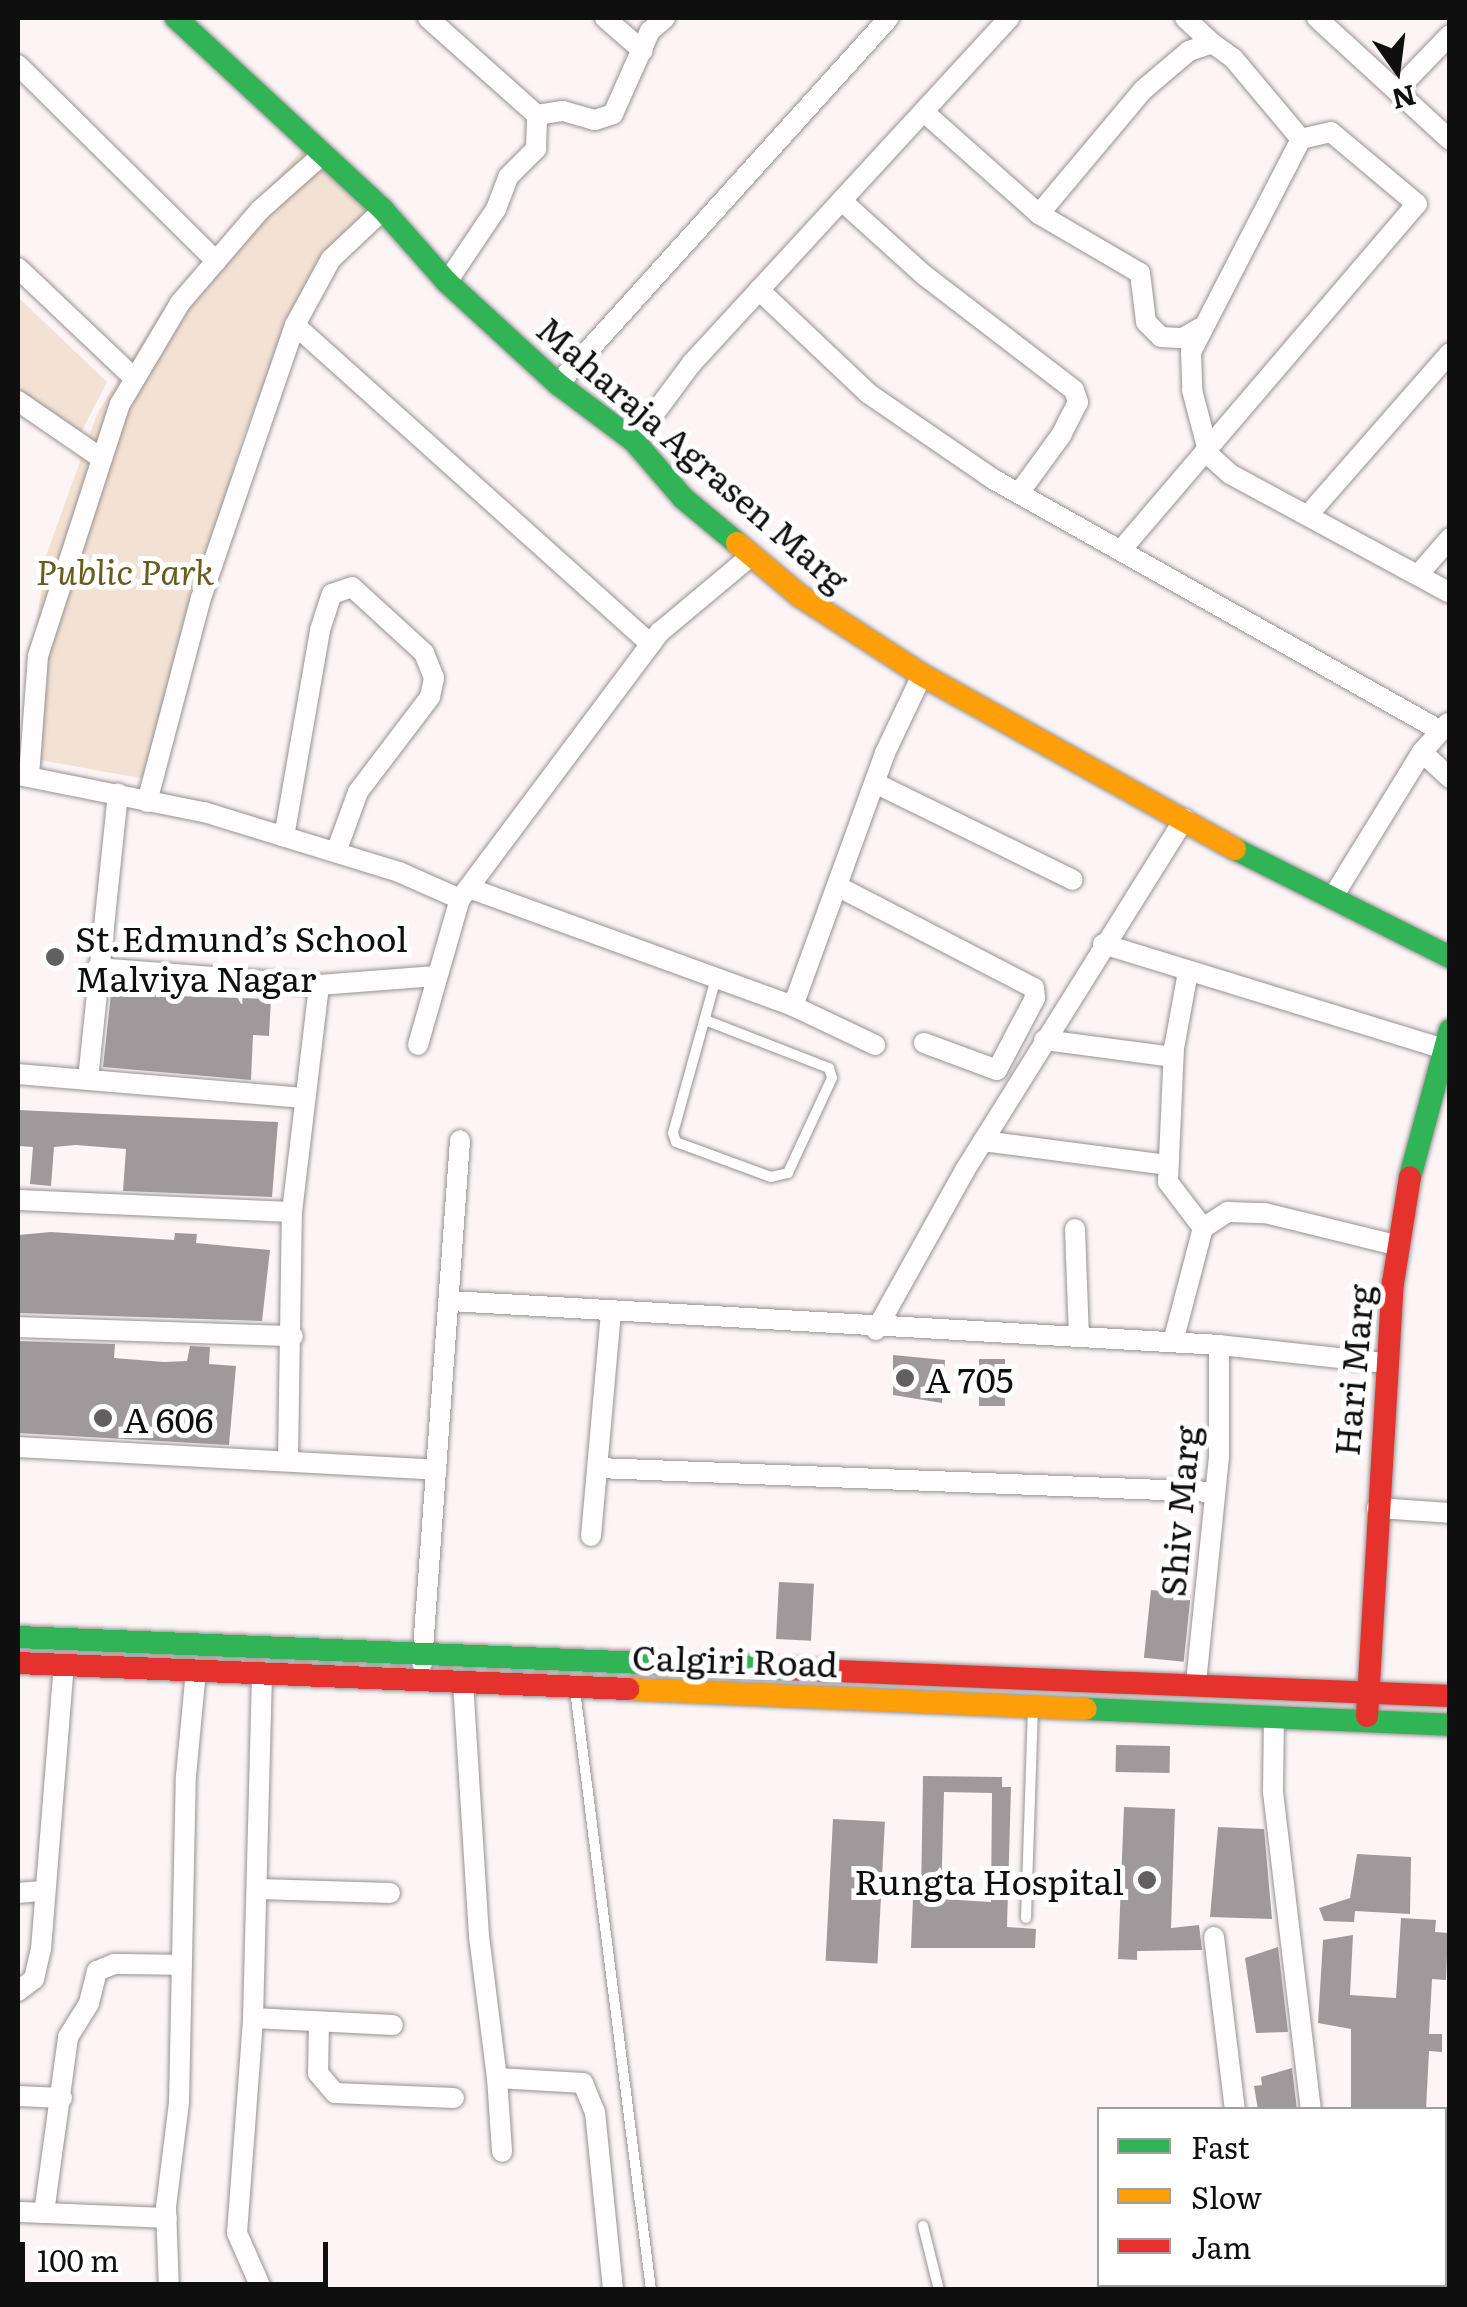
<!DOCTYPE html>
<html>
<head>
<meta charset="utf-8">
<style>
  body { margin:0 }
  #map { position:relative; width:1467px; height:2307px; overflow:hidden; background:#fcf4f5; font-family:Literata,serif }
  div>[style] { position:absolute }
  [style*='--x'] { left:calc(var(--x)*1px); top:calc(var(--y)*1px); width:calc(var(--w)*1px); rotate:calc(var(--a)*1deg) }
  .green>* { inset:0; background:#f3e2d4 }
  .building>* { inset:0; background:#a0999b; transform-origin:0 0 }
  .roads { filter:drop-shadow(0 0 2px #969293) drop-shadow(0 0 2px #969293) }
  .lane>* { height:10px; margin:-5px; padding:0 5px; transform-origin:5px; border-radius:5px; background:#fffdfe }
  .street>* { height:20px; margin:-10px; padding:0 10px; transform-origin:10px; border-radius:10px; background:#fffdfe }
  .fast>* { height:22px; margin:-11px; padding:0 11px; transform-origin:11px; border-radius:11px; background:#30b455 }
  .slow>* { height:22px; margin:-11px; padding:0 11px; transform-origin:11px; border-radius:11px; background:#ff9f0a }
  .jam>* { height:22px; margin:-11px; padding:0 11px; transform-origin:11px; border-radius:11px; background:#e5322d }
  .dots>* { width:28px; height:28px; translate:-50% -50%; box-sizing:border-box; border:5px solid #fff; border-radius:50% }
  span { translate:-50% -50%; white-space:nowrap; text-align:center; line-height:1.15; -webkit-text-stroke:10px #fff; paint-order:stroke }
  .street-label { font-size:35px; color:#0f0f0f }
  .park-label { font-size:35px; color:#695c1d; font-style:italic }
  .poi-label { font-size:35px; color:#0f0f0f }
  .left { translate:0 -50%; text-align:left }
  .right { translate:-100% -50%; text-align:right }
  .frame { position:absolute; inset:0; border:20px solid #0f0f0f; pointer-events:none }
  .legend { position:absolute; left:1097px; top:2107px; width:350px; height:180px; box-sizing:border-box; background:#fff; border:2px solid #9f9f9f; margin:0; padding:12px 18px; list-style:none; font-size:30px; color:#0f0f0f }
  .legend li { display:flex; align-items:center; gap:20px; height:50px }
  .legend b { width:50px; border:2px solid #9f9f9f }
  .north { position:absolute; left:1347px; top:20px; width:100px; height:100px; -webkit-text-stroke:8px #fff; paint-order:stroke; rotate:166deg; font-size:28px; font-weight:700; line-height:40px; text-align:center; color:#0f0f0f }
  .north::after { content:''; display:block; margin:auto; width:35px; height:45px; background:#0f0f0f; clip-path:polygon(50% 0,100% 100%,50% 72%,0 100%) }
  .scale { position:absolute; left:20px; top:2242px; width:308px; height:45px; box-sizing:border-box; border:5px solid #0f0f0f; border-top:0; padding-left:12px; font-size:30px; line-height:35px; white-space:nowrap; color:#0f0f0f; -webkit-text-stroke:8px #fff; paint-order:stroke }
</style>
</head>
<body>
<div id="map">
  <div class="green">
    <div style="clip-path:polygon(306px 145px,377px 217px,287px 325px,240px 444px,156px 781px,18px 756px,46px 556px,97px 414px,161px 311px)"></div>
    <div style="clip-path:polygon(18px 297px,107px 382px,73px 448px,18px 410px)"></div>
  </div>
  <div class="building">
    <div style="clip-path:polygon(111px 994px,271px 999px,269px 1036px,253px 1035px,251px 1080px,103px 1067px)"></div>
    <div style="clip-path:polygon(18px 1110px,278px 1122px,272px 1197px,123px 1191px,126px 1149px,76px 1145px,54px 1147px,51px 1186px,30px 1184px,33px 1147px,18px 1146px)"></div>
    <div style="clip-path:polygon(51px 1232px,174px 1240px,175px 1233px,197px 1234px,196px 1243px,270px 1250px,262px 1321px,18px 1313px,18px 1235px)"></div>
    <div style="clip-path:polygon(18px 1341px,115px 1344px,114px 1358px,164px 1362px,187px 1361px,190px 1346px,210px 1347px,209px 1364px,236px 1366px,229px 1445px,18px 1433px)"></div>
    <div style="clip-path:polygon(893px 1355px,945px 1360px,942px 1403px,893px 1395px)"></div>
    <div style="left:979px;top:1359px;width:26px;height:47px"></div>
    <div style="left:779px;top:1582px;width:35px;height:57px;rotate:3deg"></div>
    <div style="left:1151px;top:1590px;width:40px;height:68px;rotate:6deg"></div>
    <div style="left:1116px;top:1745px;width:54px;height:27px;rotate:1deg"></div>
    <div style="clip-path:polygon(evenodd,923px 1776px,1002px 1777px,1002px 1787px,1011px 1787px,1007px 1927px,1036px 1929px,1035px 1948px,911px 1948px,913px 1898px,921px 1898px,923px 1776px,944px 1792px,992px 1793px,991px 1902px,941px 1899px,944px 1792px)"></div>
    <div style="clip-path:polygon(1124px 1807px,1175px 1809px,1171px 1928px,1199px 1925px,1202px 1950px,1137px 1951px,1137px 1960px,1118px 1959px)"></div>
    <div style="left:833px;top:1819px;width:52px;height:142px;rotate:3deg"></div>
    <div style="clip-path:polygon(1218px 1827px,1264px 1829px,1272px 1919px,1210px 1917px)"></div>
    <div style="clip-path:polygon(1357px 1854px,1411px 1857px,1410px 1914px,1355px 1911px,1354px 1922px,1324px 1921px,1319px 1908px,1350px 1898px)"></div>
    <div style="clip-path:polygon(1401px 1918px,1436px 1920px,1435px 1932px,1448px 1933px,1446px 1980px,1432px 1979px,1429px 2034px,1442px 2034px,1442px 2052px,1429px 2051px,1426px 2110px,1351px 2110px,1351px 2029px,1318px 2023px,1323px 1940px,1353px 1935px,1350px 1995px,1396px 1998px)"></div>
    <div style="clip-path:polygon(1278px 1947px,1288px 2032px,1256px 2033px,1245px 1958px)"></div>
    <div style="clip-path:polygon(1292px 2068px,1297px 2110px,1258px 2110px,1254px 2086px,1262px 2085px,1261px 2077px)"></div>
  </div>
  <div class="roads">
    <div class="lane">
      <div style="--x:705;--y:1020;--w:133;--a:21.2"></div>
      <div style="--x:829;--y:1068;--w:10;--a:73"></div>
      <div style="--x:832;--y:1078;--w:105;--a:114.9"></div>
      <div style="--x:788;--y:1173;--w:17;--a:167"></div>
      <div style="--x:771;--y:1177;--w:101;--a:-159.8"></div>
      <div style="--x:676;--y:1142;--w:9;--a:-108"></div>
      <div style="--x:673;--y:1133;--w:161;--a:-74.5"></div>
      <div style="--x:575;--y:1690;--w:605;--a:82.78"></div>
      <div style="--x:1026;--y:1918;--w:206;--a:-88.1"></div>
      <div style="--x:923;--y:2226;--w:66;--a:76"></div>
    </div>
    <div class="street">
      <div style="--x:428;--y:18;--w:146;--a:41.7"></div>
      <div style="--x:605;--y:18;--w:50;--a:41"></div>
      <div style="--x:1185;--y:18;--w:37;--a:43"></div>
      <div style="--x:1317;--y:18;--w:180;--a:42.5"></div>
      <div style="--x:18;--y:65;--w:279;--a:44.7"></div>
      <div style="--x:1397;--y:90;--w:76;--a:-46.1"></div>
      <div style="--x:924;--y:112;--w:154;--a:41.6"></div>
      <div style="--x:1039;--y:214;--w:117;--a:30.3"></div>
      <div style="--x:1140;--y:273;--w:49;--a:83"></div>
      <div style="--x:1146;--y:322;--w:21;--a:45"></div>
      <div style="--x:1161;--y:337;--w:22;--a:3"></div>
      <div style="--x:1183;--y:338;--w:24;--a:-30"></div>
      <div style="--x:842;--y:201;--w:110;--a:42.1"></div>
      <div style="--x:924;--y:275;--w:189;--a:37.5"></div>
      <div style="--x:1074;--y:390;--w:13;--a:72"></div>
      <div style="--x:1078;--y:402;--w:36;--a:117"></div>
      <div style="--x:1062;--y:434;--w:73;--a:126.1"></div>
      <div style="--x:1039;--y:214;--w:162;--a:-50"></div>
      <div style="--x:1143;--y:90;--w:60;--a:-40.3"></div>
      <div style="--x:1189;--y:51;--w:24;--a:-19"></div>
      <div style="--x:1212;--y:43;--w:26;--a:36"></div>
      <div style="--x:1233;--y:58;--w:106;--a:50"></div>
      <div style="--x:1301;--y:139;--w:240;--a:117.3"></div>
      <div style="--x:1191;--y:352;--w:38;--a:88"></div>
      <div style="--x:1192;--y:390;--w:67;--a:75.3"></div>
      <div style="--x:1209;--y:455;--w:28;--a:42"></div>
      <div style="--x:1230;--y:474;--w:250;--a:28.4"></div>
      <div style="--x:18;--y:268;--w:161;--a:43.5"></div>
      <div style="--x:447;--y:282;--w:88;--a:-56.1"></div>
      <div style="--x:496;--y:209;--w:34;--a:-69"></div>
      <div style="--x:508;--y:177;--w:40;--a:-45"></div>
      <div style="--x:536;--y:149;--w:34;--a:-88"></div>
      <div style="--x:537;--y:115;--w:26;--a:-9"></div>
      <div style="--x:563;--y:111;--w:33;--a:16"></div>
      <div style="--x:595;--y:120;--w:19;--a:-18"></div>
      <div style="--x:613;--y:114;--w:91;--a:-66"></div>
      <div style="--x:650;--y:31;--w:20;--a:-41"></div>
      <div style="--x:759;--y:290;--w:151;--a:43.4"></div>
      <div style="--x:869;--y:394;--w:150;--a:34.4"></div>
      <div style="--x:993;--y:479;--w:514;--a:29.36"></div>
      <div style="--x:295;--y:325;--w:478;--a:41.9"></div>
      <div style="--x:558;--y:384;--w:493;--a:-47.9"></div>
      <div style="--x:18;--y:401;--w:101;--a:34.5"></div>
      <div style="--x:634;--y:441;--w:97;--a:-53.4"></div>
      <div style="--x:692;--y:363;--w:469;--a:-47.4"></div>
      <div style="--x:1308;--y:515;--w:215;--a:-48.8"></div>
      <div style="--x:1122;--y:549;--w:454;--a:-49.5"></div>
      <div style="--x:1417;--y:204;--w:112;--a:-140.1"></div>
      <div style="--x:1331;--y:132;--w:31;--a:167"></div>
      <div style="--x:1418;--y:575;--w:49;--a:-49.1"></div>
      <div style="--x:1422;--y:752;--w:38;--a:43"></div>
      <div style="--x:18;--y:775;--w:190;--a:11.3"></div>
      <div style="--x:204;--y:812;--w:204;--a:17.1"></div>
      <div style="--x:399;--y:872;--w:67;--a:23.9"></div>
      <div style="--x:29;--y:776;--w:120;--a:-85.7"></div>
      <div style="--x:38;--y:656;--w:265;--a:-72"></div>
      <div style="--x:120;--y:404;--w:117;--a:-59.3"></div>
      <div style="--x:180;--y:303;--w:123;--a:-49.3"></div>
      <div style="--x:260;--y:210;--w:83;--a:-41.6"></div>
      <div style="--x:875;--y:783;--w:220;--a:26.1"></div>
      <div style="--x:147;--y:802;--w:211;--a:-75.2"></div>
      <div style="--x:201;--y:598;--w:289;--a:-71"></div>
      <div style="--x:295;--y:325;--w:75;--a:-61.4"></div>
      <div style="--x:331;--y:259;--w:71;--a:-43.3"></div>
      <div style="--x:284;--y:837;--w:210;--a:-80.1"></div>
      <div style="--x:320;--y:630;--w:38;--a:-72"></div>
      <div style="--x:332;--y:594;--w:21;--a:-19"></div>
      <div style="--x:352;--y:587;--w:98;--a:42.5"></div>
      <div style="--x:424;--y:653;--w:27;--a:68"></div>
      <div style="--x:434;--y:678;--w:19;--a:102"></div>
      <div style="--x:430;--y:697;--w:119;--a:127.2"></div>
      <div style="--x:358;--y:792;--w:64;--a:110.1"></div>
      <div style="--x:837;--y:886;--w:222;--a:27.4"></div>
      <div style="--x:1034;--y:988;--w:10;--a:84"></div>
      <div style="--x:1035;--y:998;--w:81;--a:117.8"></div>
      <div style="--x:997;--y:1070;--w:78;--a:-159.7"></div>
      <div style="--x:469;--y:888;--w:345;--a:20"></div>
      <div style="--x:793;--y:1006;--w:91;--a:25.4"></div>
      <div style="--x:1334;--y:895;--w:168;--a:-58.4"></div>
      <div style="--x:1422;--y:752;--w:39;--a:-48"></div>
      <div style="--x:1103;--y:944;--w:357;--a:17.1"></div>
      <div style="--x:97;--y:968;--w:223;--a:4.4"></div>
      <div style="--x:319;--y:985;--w:117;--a:-4.4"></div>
      <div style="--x:1188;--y:972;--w:77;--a:100.4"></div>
      <div style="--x:1174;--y:1048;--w:134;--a:92.6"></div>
      <div style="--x:1168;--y:1182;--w:58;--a:52.7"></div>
      <div style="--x:793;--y:1006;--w:269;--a:-70"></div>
      <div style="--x:885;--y:753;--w:86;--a:-64.6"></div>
      <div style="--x:1044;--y:1040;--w:130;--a:7.5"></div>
      <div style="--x:418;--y:1045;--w:152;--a:-74"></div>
      <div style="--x:460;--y:899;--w:334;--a:-53.2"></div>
      <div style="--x:660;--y:632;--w:120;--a:-39.9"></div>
      <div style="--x:18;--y:1074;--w:286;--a:4.8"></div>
      <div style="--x:88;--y:1079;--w:287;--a:-84"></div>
      <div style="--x:983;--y:1141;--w:187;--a:7.4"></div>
      <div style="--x:18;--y:1200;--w:274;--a:2.5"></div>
      <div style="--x:1075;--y:1229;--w:108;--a:87.9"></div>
      <div style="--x:450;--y:1301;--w:770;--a:3.27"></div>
      <div style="--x:1219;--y:1345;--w:167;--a:6.2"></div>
      <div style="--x:18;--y:1327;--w:275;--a:1.9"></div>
      <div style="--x:876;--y:1330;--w:183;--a:-60.9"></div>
      <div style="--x:965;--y:1170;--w:414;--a:-58"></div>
      <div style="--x:1173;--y:1342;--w:118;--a:-75.3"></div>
      <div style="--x:1203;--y:1228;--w:30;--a:-33"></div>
      <div style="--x:1228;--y:1212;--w:37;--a:2"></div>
      <div style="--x:1265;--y:1213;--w:138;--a:13.8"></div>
      <div style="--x:18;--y:1447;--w:419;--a:3.1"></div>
      <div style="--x:288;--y:1459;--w:247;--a:-89.1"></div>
      <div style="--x:292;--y:1212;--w:229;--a:-83.2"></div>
      <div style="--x:598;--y:1468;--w:616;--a:2.23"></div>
      <div style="--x:1377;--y:1508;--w:73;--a:3.9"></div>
      <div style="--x:591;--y:1536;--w:225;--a:-84.9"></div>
      <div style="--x:422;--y:1663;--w:524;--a:-85.84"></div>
      <div style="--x:463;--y:1682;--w:255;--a:86.4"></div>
      <div style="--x:479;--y:1936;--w:143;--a:82.8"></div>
      <div style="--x:497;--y:2078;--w:86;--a:3.3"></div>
      <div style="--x:583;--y:2083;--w:31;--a:68"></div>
      <div style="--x:595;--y:2112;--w:179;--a:84.2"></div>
      <div style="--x:1196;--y:1683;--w:229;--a:-84.2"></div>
      <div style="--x:1219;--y:1455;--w:110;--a:-90"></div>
      <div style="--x:1274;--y:1718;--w:74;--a:90.8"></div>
      <div style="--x:1273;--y:1792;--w:320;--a:83.2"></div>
      <div style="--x:259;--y:1889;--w:131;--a:1.7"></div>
      <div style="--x:18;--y:1893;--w:24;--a:-5"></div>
      <div style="--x:1214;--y:1937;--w:174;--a:83.1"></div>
      <div style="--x:18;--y:1991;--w:20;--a:-37"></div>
      <div style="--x:34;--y:1979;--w:31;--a:-77"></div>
      <div style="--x:41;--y:1949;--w:285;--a:-85.4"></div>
      <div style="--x:253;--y:2018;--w:140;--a:2.9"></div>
      <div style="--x:319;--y:2022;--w:51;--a:91.1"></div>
      <div style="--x:318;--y:2073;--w:26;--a:50"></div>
      <div style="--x:335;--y:2093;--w:119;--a:2.4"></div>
      <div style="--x:497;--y:2078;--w:74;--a:86.1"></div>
      <div style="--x:18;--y:2096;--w:44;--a:2.6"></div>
      <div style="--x:18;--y:2212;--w:149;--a:2.3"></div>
      <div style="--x:44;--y:2213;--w:178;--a:-82.2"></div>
      <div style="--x:68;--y:2037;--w:40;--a:-58"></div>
      <div style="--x:89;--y:2003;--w:33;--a:-76"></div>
      <div style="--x:97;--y:1971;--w:18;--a:-22"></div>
      <div style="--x:114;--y:1964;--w:68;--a:0.8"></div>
      <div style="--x:169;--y:2290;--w:83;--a:-92.1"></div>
      <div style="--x:166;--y:2207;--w:106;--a:-82.9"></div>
      <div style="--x:179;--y:2102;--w:326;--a:-88.8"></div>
      <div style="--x:186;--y:1776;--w:106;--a:-84.6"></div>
      <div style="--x:262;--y:2290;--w:62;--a:-113.7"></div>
      <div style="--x:237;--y:2233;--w:216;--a:-85.7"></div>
      <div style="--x:253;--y:2018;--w:344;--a:-88.5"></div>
    </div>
    <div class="fast">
      <div style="--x:176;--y:18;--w:282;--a:42.8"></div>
      <div style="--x:383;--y:210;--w:96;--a:48.4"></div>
      <div style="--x:447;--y:282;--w:151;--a:42.6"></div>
      <div style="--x:558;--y:384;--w:95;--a:36.9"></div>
      <div style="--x:634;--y:441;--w:75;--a:49.3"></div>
      <div style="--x:683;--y:498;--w:70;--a:39.8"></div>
      <div style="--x:1235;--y:849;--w:241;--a:26.7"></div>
      <div style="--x:1410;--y:1177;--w:152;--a:-74.8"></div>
      <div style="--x:18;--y:1637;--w:771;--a:2.38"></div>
      <div style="--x:1086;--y:1709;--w:364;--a:2.5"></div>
    </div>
    <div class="slow">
      <div style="--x:737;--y:543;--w:82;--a:40.1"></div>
      <div style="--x:800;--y:596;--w:145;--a:32.9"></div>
      <div style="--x:922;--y:675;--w:358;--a:29.1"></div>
      <div style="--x:628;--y:1689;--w:458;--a:2.5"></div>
    </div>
    <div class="jam">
      <div style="--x:18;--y:1663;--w:611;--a:2.44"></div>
      <div style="--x:788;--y:1669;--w:663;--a:2.34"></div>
      <div style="--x:1367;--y:1716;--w:434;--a:-86.6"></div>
      <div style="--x:1393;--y:1283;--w:107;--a:-80.9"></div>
    </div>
  </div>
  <div class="dots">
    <div style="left:55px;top:957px;background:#625f60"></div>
    <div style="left:905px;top:1378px;background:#625f60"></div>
    <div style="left:103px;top:1418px;background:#625f60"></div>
    <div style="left:1147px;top:1880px;background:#625f60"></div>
  </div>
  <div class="street-label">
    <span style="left:694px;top:453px;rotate:41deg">Maharaja Agrasen Marg</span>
    <span style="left:1352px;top:1370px;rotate:-85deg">Hari Marg</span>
    <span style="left:1178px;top:1511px;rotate:-85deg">Shiv Marg</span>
    <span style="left:735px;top:1659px;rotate:2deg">Calgiri Road</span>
  </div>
  <div class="park-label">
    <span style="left:125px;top:570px">Public Park</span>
  </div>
  <div class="poi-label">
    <span class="left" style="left:75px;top:957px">St.Edmund’s School<br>Malviya Nagar</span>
    <span class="left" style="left:925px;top:1378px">A 705</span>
    <span class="left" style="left:123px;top:1418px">A 606</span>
    <span class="right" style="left:1124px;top:1880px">Rungta Hospital</span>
  </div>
  <div class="frame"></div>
  <ul class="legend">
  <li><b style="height:12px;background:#30b455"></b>Fast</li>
  <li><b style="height:12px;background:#ff9f0a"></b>Slow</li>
  <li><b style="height:12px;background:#e5322d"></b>Jam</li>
  </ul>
  <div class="north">N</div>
  <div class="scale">100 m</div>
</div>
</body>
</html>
